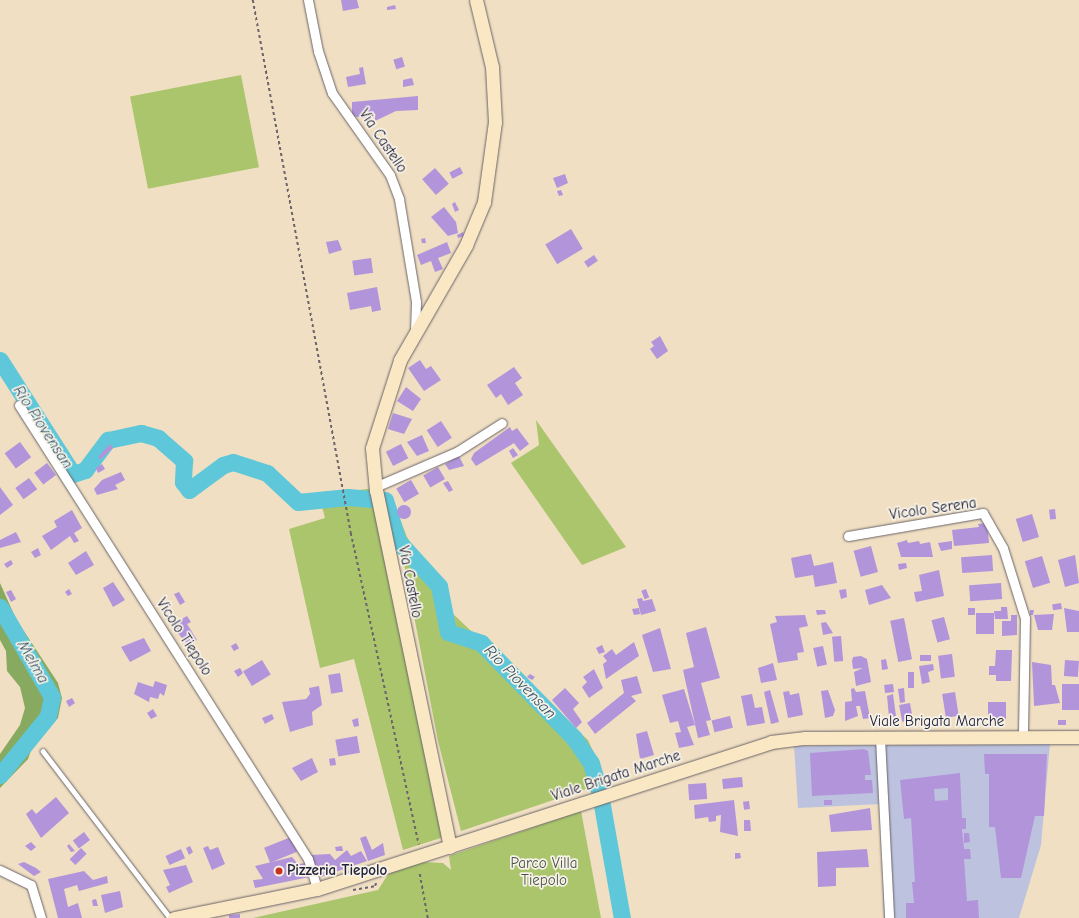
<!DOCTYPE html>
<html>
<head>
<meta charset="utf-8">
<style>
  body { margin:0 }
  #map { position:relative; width:1079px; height:918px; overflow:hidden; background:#f0dfc2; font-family:"Comic Neue",sans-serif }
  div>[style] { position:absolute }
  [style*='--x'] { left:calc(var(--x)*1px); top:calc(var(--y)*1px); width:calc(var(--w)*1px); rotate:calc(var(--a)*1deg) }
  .industrial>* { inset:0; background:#bdc3de }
  .green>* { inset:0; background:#aac56c; transform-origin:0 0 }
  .forest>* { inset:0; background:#87aa60 }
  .river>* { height:17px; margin:-8.5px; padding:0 8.5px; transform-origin:8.5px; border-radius:8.5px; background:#5ec7d9 }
  .building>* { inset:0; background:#b294db; transform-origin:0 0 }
  .round { border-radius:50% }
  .path>* { height:1.5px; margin-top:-0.75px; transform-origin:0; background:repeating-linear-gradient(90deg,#6a646a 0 3px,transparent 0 6px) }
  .roads { filter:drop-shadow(0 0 1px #6a646a) drop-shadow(0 0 1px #6a646a) }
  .lane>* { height:4.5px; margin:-2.25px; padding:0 2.25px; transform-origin:2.25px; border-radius:2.25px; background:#fff }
  .street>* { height:9px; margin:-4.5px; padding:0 4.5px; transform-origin:4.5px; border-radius:4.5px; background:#fff }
  .secondary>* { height:13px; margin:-6.5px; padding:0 6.5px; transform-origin:6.5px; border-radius:6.5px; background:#fae7c3 }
  .dots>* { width:11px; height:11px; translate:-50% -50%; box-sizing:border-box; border:2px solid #f7f3e8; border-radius:50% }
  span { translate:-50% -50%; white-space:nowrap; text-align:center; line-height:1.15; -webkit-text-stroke:3.5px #f7f3e8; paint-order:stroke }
  .street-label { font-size:15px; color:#22223b }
  .park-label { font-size:15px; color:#4b534a }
  .poi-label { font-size:15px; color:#22223b; font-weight:700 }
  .left { translate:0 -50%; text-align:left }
  .water-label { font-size:16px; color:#34546a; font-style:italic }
</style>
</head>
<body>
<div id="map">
  <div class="industrial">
    <div style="clip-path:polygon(1050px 744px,1041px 845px,1019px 918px,884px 918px,881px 804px,798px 808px,794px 746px)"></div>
  </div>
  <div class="green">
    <div style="left:241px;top:75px;width:94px;height:113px;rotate:79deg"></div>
    <div style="clip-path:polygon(536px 420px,626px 547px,582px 565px,511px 463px,539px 445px)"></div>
    <div style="clip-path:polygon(375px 488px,447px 836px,403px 850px,354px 659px,320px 668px,289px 529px,325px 518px,319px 495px)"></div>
    <div style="clip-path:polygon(391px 496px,407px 537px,453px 614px,588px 740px,607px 782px,461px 831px,438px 741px)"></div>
    <div style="clip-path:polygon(581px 811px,601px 918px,253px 918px,378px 890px,387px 876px,397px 868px,421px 862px,443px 863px,451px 870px,449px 856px)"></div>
  </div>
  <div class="forest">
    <div style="clip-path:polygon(0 583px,16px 619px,58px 683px,62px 698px,58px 718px,33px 745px,28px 759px,0 788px,0 754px,20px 725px,25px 708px,20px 687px,7px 671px,6px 651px,0 640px)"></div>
  </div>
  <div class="river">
    <div style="--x:0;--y:360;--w:135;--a:57.4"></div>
    <div style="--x:73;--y:474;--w:13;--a:-18"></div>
    <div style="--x:85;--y:470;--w:38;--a:-53"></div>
    <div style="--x:108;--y:440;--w:34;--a:-12"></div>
    <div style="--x:141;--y:433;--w:18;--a:16"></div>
    <div style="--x:158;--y:438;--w:35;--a:41"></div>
    <div style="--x:184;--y:461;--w:21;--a:93"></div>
    <div style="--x:183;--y:482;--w:10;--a:53"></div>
    <div style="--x:189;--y:490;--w:42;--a:-36.3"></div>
    <div style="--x:223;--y:465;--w:10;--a:-17"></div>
    <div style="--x:233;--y:462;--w:36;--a:18"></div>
    <div style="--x:267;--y:473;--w:42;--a:43.1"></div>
    <div style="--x:298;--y:502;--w:50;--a:-5.7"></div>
    <div style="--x:348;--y:497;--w:37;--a:5"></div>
    <div style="--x:385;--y:500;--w:43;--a:72.4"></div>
    <div style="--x:398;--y:541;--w:61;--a:47.7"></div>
    <div style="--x:439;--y:586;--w:47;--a:78.9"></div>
    <div style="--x:448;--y:632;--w:35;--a:18"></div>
    <div style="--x:481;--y:643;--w:133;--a:45.6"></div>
    <div style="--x:574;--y:738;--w:30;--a:56"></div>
    <div style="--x:591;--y:763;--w:32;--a:74"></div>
    <div style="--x:0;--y:607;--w:104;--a:60"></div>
    <div style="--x:52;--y:697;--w:19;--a:102"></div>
    <div style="--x:48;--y:716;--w:76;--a:129.1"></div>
    <div style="--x:602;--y:805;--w:115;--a:80"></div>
  </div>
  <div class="building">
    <div style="clip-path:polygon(341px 0,357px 0,359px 8px,343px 11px)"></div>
    <div style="clip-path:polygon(395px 5px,396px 9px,387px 10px,387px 7px)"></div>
    <div style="left:402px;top:57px;width:10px;height:9px;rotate:73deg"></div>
    <div style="clip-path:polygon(363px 67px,366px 84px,348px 87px,346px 77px,360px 74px,359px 68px)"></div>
    <div style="clip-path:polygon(412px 78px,414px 85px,403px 87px,403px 80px)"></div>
    <div style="clip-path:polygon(418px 96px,418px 110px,396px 111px,375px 121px,375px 114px,369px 114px,369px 119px,352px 116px,352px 102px)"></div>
    <div style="left:460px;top:167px;width:7px;height:12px;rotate:63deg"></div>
    <div style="left:435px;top:168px;width:21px;height:17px;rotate:49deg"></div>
    <div style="clip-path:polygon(565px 174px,568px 183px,557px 188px,553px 178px)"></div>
    <div style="clip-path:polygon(561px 190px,563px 195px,559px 196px,557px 191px)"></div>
    <div style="clip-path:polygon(455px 202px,459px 210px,455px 212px,452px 204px)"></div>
    <div style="clip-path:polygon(444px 207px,456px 222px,458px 233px,448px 236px,431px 217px)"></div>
    <div style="left:571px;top:229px;width:23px;height:30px;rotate:59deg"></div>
    <div style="clip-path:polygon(463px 232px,464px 236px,458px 238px,457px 235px)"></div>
    <div style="clip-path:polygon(425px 238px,426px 243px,422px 243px,421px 239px)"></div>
    <div style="clip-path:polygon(338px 240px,342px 250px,329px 254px,326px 242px)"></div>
    <div style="clip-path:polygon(447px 242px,451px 253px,438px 258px,443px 269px,435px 272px,431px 261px,421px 265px,417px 255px)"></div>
    <div style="left:594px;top:255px;width:7px;height:12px;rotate:56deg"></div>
    <div style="left:371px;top:258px;width:15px;height:19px;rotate:82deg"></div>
    <div style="clip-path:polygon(377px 287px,381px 310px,372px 312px,371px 306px,350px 310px,347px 293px)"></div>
    <div style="clip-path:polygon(660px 336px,668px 351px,657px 359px,650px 349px,654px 346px,651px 342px)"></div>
    <div style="clip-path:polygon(420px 360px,426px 369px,431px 366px,441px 380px,424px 391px,408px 368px)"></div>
    <div style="clip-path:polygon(514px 367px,522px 378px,515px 383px,523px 395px,508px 405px,501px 394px,496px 398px,487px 385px)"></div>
    <div style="clip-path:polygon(406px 387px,421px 399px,413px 411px,397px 401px)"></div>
    <div style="clip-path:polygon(393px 413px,412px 419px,404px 434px,388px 429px)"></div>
    <div style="left:441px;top:421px;width:20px;height:17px;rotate:57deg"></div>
    <div style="clip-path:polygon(510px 427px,512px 431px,517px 428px,529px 444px,520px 451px,514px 443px,476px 466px,471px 459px,474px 453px)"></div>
    <div style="clip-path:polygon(422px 435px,429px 451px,417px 456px,407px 442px)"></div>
    <div style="left:20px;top:442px;width:19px;height:19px;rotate:54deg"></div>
    <div style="clip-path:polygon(110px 444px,113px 448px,101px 459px,98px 457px)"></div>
    <div style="left:401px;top:444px;width:16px;height:17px;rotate:63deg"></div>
    <div style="clip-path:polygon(513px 448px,518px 455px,513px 458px,509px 451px)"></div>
    <div style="clip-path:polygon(459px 456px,464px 466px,449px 470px,445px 464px)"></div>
    <div style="left:47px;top:463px;width:15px;height:16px;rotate:53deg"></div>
    <div style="clip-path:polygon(102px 464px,105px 469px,98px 473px,96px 468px)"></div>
    <div style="left:438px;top:467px;width:14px;height:17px;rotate:60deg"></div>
    <div style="clip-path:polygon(121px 472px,125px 480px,115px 485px,118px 489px,97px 495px,94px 489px,102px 480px)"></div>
    <div style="left:29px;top:478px;width:14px;height:17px;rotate:54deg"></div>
    <div style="left:411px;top:480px;width:16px;height:17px;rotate:60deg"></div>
    <div style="clip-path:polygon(448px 481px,453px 490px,449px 492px,443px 483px)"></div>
    <div style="clip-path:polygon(0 487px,13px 505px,0 515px)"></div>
    <div class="round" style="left:397px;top:505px;width:14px;height:14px"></div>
    <div style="left:1055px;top:509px;width:10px;height:6px;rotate:84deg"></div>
    <div style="clip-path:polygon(72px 510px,82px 528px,74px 533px,79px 541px,74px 543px,70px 536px,51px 550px,42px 536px,57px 527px,54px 521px)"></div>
    <div style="left:1032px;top:514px;width:24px;height:17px;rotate:73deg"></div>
    <div style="clip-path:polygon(987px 523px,989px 543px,954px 546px,952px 530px,979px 527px,978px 524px)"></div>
    <div style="clip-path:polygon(16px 532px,21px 542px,0 548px,0 540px)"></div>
    <div style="clip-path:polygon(907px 540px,908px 543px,919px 541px,920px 544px,930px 542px,933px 557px,901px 557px,897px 543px)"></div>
    <div style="clip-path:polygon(952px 541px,952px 549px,941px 551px,938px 543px)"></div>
    <div style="left:871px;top:546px;width:27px;height:18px;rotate:75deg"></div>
    <div style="clip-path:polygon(38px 548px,41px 555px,35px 558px,31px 552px)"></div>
    <div style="clip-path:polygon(86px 551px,94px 565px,76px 575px,68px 563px)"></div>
    <div style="clip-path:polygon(811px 554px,814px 566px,833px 562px,837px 583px,815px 587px,813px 575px,795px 578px,791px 558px)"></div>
    <div style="left:992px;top:555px;width:16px;height:31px;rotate:86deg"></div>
    <div style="clip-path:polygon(1075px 555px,1079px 583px,1065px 587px,1058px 560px)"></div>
    <div style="left:1042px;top:556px;width:28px;height:18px;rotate:73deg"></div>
    <div style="clip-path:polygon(11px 560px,13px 564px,7px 568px,4px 564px)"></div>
    <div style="clip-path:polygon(906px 563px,907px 568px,899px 570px,898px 564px)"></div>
    <div style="clip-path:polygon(939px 570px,944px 596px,916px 602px,914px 592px,922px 591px,919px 575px)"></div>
    <div style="clip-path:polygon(113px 582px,125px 600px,113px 607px,103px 588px)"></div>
    <div style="left:1001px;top:583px;width:16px;height:32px;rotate:86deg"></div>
    <div style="clip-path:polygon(882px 585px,891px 598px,869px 605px,865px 590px)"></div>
    <div style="clip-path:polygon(69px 589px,72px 594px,68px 596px,65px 592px)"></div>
    <div style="left:646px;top:589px;width:9px;height:5px;rotate:69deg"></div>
    <div style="clip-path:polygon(846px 589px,847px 597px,841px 599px,839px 590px)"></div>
    <div style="clip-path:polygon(11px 590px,16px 599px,11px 602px,6px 592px)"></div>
    <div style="clip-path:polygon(179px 592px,185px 602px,180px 605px,174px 594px)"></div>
    <div style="clip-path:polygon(642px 598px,643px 601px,652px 599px,656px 611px,641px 615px,637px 599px)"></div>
    <div style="left:1061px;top:603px;width:6px;height:9px;rotate:81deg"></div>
    <div style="clip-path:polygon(1001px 607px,1007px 607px,1008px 619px,995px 619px,994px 611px,1001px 611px)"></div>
    <div style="clip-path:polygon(639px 608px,640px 614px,634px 615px,632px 609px)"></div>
    <div style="left:968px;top:608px;width:7px;height:7px"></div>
    <div style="clip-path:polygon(1064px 608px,1079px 611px,1079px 632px,1067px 632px)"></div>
    <div style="clip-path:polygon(816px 610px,825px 610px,826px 614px,817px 615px)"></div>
    <div style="clip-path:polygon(1030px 610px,1034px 610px,1033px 615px,1030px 615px)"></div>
    <div style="left:976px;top:613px;width:18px;height:21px"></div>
    <div style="clip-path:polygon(1054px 614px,1052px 630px,1038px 630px,1034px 615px)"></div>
    <div style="clip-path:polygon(805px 615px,808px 626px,799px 628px,804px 652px,797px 653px,798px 660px,778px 663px,770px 624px,777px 622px,775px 616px)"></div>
    <div style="clip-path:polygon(1011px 615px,1017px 615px,1017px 635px,1002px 636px,1002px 621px,1011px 621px)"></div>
    <div style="clip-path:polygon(187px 616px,191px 622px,187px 624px,197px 640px,188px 645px,171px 625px)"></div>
    <div style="left:944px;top:617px;width:23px;height:13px;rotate:75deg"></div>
    <div style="left:904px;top:618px;width:42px;height:14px;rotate:79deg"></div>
    <div style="clip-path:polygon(826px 622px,833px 633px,823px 635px,821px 623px)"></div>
    <div style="clip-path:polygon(706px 627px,720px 678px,701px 683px,711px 720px,706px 721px,710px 735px,698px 738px,683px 670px,694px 667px,686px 633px)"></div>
    <div style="clip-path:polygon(660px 628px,671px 669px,653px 672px,642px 635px)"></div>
    <div style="left:841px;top:636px;width:25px;height:9px;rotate:85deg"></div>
    <div style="clip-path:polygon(144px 638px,151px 651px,130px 662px,121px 647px)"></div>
    <div style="clip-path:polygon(634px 642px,639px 656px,606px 679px,603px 664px,607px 661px,603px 656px,612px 649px,616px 655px)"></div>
    <div style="left:236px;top:643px;width:6px;height:6px;rotate:59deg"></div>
    <div style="clip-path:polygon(602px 645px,605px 652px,599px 654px,596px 648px)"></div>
    <div style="left:823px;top:646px;width:19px;height:10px;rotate:78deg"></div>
    <div style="clip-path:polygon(996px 650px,1012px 650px,1011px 681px,996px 681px,996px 675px,989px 675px,989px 666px,995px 666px)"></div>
    <div style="left:952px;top:654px;width:23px;height:14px;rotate:83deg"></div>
    <div style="left:931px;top:655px;width:6px;height:11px;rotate:90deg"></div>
    <div style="clip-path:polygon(861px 656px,867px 659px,871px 682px,856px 686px,854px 672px,863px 668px,853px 669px,852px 661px,853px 657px)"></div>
    <div style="clip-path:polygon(886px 659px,888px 669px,882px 670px,881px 660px)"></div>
    <div style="left:262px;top:660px;width:17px;height:22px;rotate:59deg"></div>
    <div style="left:1065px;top:660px;width:14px;height:16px;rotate:4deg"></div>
    <div style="clip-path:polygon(1032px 662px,1051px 665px,1052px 685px,1055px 685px,1060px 703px,1034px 706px)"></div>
    <div style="clip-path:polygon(773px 663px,777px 680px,761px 683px,758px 668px)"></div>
    <div style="clip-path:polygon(933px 664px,934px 670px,928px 672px,930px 682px,922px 684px,919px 666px)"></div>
    <div style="clip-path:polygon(240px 668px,243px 673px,238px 677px,234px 671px)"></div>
    <div style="clip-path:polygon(594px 669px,603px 688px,589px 698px,582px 687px,587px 682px,583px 677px)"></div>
    <div style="left:908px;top:672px;width:6px;height:16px"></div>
    <div style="left:340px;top:673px;width:19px;height:12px;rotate:81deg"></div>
    <div style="clip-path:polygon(530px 674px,535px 677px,532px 680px,527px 677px)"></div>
    <div style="clip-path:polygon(637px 676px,642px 693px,631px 696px,636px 701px,595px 734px,587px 723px,624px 693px,621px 680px)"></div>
    <div style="clip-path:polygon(155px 681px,167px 685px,164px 696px,160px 693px,158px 699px,150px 697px,149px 702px,134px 694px,138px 682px,153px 687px)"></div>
    <div style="left:893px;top:684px;width:8px;height:9px;rotate:83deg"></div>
    <div style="left:1062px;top:684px;width:17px;height:26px"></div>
    <div style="clip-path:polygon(319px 686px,322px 705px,312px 712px,313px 725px,290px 732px,282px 702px,306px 699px,310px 694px,309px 688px)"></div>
    <div style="clip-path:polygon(565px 688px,579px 703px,573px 709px,582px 722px,576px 728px,552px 700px)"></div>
    <div style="clip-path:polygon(854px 688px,856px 692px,865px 691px,870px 718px,863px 719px,860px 706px,856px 706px,858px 716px,845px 721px,845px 702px,852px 701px,851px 689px)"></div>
    <div style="clip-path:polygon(904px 688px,905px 702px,900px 703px,898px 689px)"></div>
    <div style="clip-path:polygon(684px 689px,695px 725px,687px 727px,694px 745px,679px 748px,675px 733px,681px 732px,678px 721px,670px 723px,662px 695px)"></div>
    <div style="clip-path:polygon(770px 690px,779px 722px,771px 724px,764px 692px)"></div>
    <div style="clip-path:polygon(828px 690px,835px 710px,833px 716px,825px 718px,821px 691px)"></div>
    <div style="clip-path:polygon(789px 691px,790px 695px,799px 693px,803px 715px,788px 718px,783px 692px)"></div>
    <div style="left:955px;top:692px;width:24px;height:13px;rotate:81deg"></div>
    <div style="clip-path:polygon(752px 694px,755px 708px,762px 707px,765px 723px,747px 726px,741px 696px)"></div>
    <div style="clip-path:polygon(893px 694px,896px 716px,889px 717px,887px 696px)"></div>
    <div style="clip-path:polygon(72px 698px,75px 703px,69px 707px,66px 701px)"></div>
    <div style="left:988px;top:702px;width:18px;height:17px"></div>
    <div style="left:910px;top:703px;width:17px;height:11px;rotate:80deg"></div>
    <div style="clip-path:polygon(153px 709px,157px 716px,151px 719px,147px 713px)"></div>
    <div style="clip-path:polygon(272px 714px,274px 719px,265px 724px,262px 718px)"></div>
    <div style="left:730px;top:716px;width:12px;height:19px;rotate:76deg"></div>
    <div style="clip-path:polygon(358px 718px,359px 726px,354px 727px,352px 720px)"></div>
    <div style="left:1058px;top:720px;width:8px;height:5px"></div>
    <div style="clip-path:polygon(647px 731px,654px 755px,640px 759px,636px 734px)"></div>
    <div style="left:357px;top:736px;width:17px;height:22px;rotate:80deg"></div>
    <div style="clip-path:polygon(864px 749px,868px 751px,871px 775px,865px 775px,865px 780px,872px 780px,873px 793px,812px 796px,810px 753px)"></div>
    <div style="clip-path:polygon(984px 754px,1047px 754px,1044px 816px,1035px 816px,1021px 878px,1001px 878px,995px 827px,989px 827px,989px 774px,985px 774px)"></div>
    <div style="clip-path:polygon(312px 758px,318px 772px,301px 781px,292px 768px)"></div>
    <div style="left:335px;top:758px;width:7px;height:6px;rotate:82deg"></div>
    <div style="clip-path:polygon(evenodd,960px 773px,962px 818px,966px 818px,966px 829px,962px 829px,964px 849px,970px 849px,971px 859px,964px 859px,967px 901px,978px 900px,979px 918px,906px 918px,906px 903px,914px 903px,912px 882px,915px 882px,911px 818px,904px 819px,900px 780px,960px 773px,948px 788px,948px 800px,935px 801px,934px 789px,948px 788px)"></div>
    <div style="left:742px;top:777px;width:10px;height:20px;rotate:84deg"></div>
    <div style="left:706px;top:783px;width:16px;height:18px;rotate:86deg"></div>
    <div style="clip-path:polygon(56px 797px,69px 813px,41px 838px,26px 814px,32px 809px,36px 814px)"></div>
    <div style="clip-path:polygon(734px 800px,738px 836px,720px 832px,721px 815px,716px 816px,716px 821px,709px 822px,708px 817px,695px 819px,694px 805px)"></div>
    <div style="left:824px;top:800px;width:8px;height:5px"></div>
    <div style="left:749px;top:801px;width:8px;height:6px;rotate:83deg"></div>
    <div style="clip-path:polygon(870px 808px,872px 830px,831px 832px,829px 815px)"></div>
    <div style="clip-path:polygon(744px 820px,750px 820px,751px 831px,744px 831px)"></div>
    <div style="left:84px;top:832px;width:10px;height:14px;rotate:53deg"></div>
    <div style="clip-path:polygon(964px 833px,969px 833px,970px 842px,964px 843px)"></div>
    <div style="clip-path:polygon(366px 836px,372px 850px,383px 843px,385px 855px,368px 861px,360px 838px)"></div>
    <div style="left:291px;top:837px;width:16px;height:29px;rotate:68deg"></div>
    <div style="clip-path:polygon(31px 842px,36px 847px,31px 851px,25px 846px)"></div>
    <div style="clip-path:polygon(69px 844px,75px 851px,71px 852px,67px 846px)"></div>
    <div style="clip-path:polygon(190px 846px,193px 852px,189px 855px,186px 848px)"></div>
    <div style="clip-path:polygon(208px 846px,210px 850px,218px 847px,225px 864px,212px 870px,203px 848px)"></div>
    <div style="clip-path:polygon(342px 846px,343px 851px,336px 851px,335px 847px)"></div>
    <div style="left:81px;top:848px;width:8px;height:16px;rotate:45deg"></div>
    <div style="left:181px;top:849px;width:10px;height:17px;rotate:66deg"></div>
    <div style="clip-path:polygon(867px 849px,869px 867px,836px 868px,836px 886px,818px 887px,817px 852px)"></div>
    <div style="clip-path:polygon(347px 850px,351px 856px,361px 851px,367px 861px,321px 877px,311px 855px,330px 854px,335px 860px)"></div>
    <div style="clip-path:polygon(735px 853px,740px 853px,741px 858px,735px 859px)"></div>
    <div style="clip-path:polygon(292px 857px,298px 864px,307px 863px,310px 877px,255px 888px,253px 880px,263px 879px,255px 866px)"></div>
    <div style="clip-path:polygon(24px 862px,36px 868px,41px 872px,34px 876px,18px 864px)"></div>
    <div style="clip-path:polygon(186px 865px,193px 882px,169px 893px,166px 887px,170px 885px,163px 870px)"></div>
    <div style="clip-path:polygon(84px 871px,93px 880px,107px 876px,108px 883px,79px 891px,77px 885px,64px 889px,68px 907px,78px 903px,82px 918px,58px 918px,48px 879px)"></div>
    <div style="clip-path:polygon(120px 891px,123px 907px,105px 913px,101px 895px)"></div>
    <div style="clip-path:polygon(96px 899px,98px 906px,93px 906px,92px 900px)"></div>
    <div style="clip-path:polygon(240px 914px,240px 918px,229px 918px,229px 915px)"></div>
  </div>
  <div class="path">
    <div style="--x:253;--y:0;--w:542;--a:79.58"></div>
    <div style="--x:351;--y:533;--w:319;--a:77.7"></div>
    <div style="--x:420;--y:874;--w:45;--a:79.7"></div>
    <div style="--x:353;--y:890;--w:22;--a:-10"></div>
    <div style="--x:375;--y:886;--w:4;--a:-76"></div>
  </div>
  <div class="roads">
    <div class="lane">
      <div style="--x:43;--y:751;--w:210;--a:52.7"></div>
    </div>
    <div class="street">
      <div style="--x:308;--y:0;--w:52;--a:78.9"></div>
      <div style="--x:318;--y:51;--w:44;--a:71.6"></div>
      <div style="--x:332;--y:93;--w:100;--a:54.7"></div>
      <div style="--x:390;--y:175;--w:26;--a:69"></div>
      <div style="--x:399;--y:199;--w:104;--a:80.6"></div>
      <div style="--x:416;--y:302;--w:26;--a:92"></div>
      <div style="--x:19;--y:405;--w:538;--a:57.52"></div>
      <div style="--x:308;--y:859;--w:31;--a:73"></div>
      <div style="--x:375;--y:487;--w:90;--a:-23.4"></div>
      <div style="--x:458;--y:451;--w:52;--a:-32.5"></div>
      <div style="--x:848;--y:536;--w:137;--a:-9.7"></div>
      <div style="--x:983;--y:513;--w:40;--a:60.3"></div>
      <div style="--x:1003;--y:548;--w:73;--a:72.6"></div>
      <div style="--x:1025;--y:618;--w:119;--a:91"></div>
      <div style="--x:880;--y:738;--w:180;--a:87.1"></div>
      <div style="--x:0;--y:870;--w:34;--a:26"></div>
      <div style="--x:31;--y:885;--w:34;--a:73"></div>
    </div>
    <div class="secondary">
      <div style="--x:450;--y:847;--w:364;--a:-101.7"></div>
      <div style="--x:376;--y:491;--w:43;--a:-95.3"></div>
      <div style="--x:372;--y:448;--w:92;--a:-72.3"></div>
      <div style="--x:400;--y:360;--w:133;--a:-60.1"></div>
      <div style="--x:466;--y:245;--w:47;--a:-67.3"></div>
      <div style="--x:484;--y:202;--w:81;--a:-82.2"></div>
      <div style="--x:495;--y:122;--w:55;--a:-93.1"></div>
      <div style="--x:492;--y:67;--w:69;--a:-103.4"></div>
      <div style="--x:174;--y:918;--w:146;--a:-11.5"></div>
      <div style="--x:317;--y:889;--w:477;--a:-17.9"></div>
      <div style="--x:771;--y:742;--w:34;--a:-7"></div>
      <div style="--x:805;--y:738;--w:274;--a:-0.2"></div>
    </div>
  </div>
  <div class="dots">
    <div style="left:279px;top:871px;background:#c8321e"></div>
  </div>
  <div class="street-label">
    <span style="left:383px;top:141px;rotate:56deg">Via Castello</span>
    <span style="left:933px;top:509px;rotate:-8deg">Vicolo Serena</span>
    <span style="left:410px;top:582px;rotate:79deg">Via Castello</span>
    <span style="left:184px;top:637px;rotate:57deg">Vicolo Tiepolo</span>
    <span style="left:937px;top:722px">Viale Brigata Marche</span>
    <span style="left:616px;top:776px;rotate:-18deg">Viale Brigata Marche</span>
  </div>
  <div class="park-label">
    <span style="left:544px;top:872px">Parco Villa<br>Tiepolo</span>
  </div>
  <div class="poi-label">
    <span class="left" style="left:287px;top:871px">Pizzeria Tiepolo</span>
  </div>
  <div class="water-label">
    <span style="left:43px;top:427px;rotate:57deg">Rio Piovensan</span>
    <span style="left:33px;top:662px;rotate:60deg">Melma</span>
    <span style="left:520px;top:682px;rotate:46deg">Rio Piovensan</span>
  </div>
</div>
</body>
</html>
